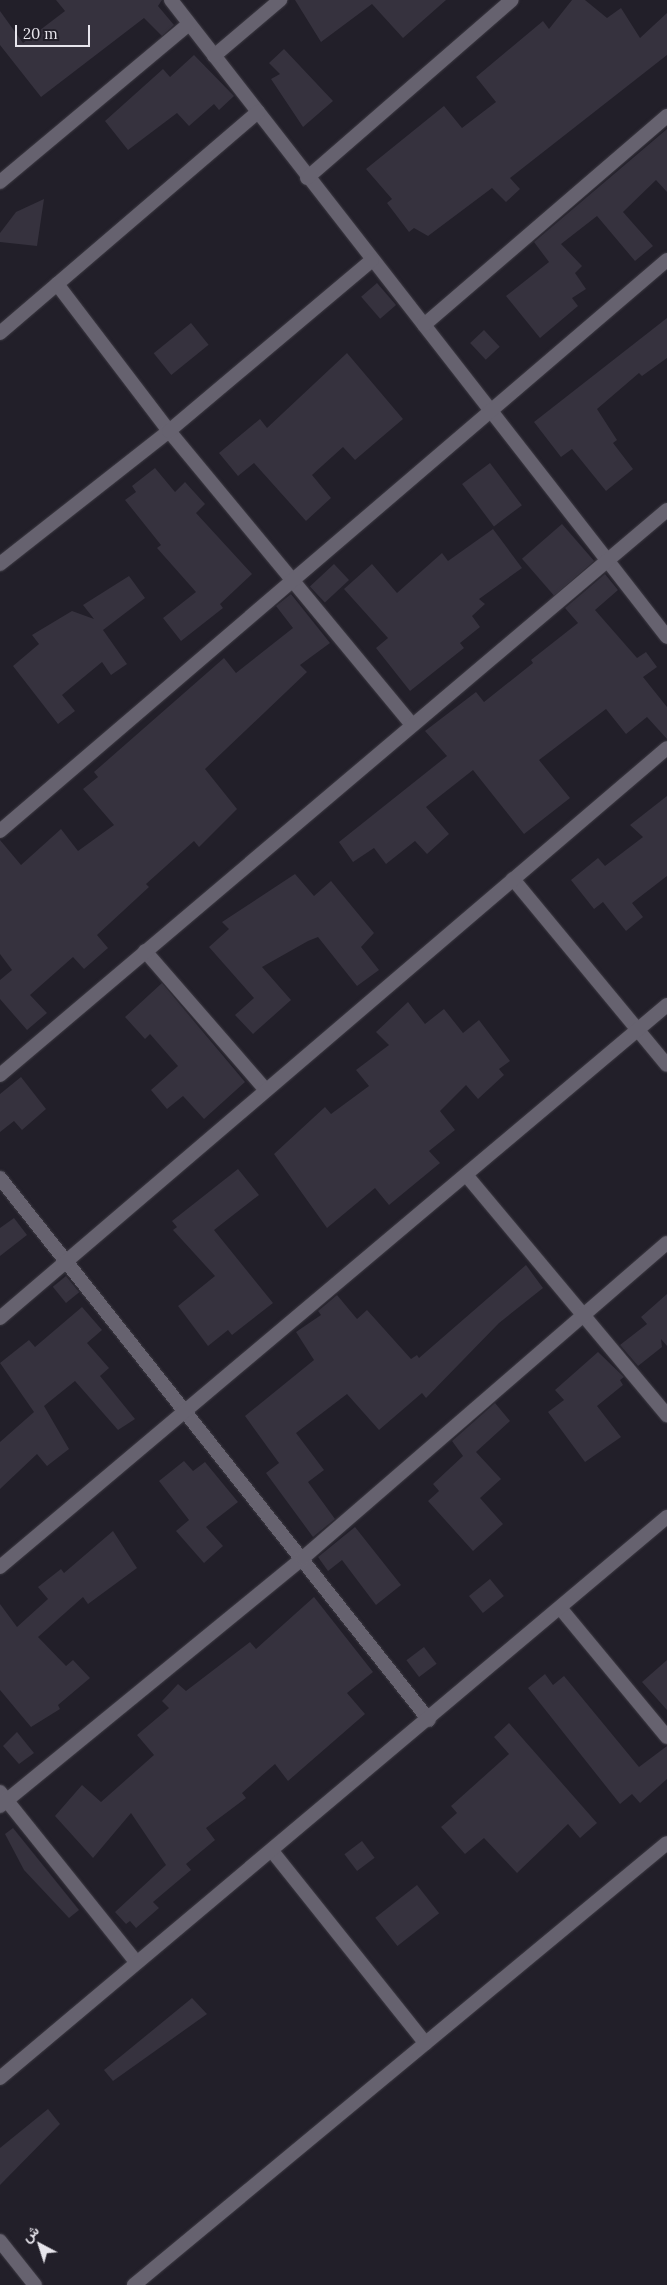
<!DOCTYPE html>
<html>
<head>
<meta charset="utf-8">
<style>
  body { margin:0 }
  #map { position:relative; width:667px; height:2285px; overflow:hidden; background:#221f29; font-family:Lora,Vazirmatn,serif }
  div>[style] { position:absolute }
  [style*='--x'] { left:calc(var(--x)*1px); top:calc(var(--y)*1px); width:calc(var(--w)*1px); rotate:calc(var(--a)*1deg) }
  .building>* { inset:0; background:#36323e; transform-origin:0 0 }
  .roads { filter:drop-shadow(0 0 1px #3c3942) drop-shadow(0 0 1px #3c3942) }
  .minor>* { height:14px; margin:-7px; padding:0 7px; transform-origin:7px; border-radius:7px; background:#66626f }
  .tertiary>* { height:14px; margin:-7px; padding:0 7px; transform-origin:7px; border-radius:7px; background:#66626f }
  span { translate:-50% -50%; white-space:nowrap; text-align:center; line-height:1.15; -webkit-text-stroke:4px #221f29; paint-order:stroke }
  .north { position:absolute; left:15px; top:2220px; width:50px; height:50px; -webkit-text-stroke:4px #221f29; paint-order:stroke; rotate:320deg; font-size:14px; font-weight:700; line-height:20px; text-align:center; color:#e7e5ec }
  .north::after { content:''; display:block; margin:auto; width:18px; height:22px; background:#e7e5ec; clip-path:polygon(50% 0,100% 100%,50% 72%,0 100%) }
  .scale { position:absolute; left:15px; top:25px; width:75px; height:22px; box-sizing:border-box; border:2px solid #e7e5ec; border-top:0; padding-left:6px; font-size:15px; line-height:18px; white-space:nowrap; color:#e7e5ec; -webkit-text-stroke:4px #221f29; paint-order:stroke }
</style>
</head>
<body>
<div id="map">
  <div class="building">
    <div style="clip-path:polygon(56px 0,162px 0,158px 6px,174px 25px,162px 36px,144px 18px,41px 97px,0 45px,0 11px,23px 43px,65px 11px)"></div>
    <div style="clip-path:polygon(295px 0,446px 0,403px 38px,372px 4px,321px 42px)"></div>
    <div style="clip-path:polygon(572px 0,585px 0,607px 18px,621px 8px,640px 38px,667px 13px,667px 55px,510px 178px,520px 189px,506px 202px,492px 188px,428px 236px,414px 228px,409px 232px,387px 203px,392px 199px,366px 169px,444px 106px,462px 128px,496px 102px,476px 77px,543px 21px,549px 29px)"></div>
    <div style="clip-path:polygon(284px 49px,333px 101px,303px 127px,271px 79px,280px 74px,269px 63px)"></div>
    <div style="clip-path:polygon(194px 55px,234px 96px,219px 110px,214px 104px,189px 126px,177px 113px,128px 150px,105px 121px,163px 69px,170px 77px)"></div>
    <div style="clip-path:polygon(667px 129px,667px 192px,656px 180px,623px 212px,653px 246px,635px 261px,597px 216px,561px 244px,582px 266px,575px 273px,586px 289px,572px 298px,578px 306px,540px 338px,506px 296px,549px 262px,534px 242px)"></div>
    <div style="clip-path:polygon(44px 199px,37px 246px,0 242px,0 233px,16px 212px)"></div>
    <div style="left:377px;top:283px;width:29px;height:21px;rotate:49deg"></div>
    <div style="clip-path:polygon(667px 318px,667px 358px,642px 376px,639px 373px,597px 409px,617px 440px,613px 443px,633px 469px,606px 491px,572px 449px,561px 457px,534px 422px)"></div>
    <div style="left:191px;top:323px;width:28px;height:48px;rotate:51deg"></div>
    <div style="left:484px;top:330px;width:23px;height:19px;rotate:47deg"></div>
    <div style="clip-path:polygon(347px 353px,403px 419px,355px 460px,343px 447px,312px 475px,331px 498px,306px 521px,254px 463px,238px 476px,219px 453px,260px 419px,267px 428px)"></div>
    <div style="left:490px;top:463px;width:53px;height:35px;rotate:53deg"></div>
    <div style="clip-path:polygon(155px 468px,175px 492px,185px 482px,205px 504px,196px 513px,252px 574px,220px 604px,223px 608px,181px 641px,163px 618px,196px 592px,157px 548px,161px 545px,125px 500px,136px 492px,132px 486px)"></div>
    <div style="left:562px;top:524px;width:49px;height:53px;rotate:49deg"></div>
    <div style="clip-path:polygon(493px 529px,522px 568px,479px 599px,485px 604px,472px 616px,480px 627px,460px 643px,464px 648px,410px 691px,376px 648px,388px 638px,344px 589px,372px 564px,397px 593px,442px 553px,448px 561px)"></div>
    <div style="left:334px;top:564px;width:22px;height:33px;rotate:47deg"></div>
    <div style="clip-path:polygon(605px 574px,618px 590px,595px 610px,637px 658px,646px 652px,657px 667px,643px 677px,667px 707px,667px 739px,647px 717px,626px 734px,606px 709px,539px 760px,570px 798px,524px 834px,473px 770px,426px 807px,449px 834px,427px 854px,415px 841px,386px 864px,374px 848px,353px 862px,339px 842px,447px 756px,425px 731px,476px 692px,484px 702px,533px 663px,531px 660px,578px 623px,565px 608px)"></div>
    <div style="clip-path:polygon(129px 576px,145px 598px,103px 630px,127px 664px,111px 675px,102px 662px,62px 695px,75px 711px,58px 724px,13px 666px,39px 644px,32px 635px,72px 611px,94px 619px,83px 605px)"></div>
    <div style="clip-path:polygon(291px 594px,330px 643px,300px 665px,307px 672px,205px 769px,237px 809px,199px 847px,194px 841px,146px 884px,149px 887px,97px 935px,108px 948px,84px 969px,73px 957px,30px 995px,47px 1013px,27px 1030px,0 999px,0 980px,12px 970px,0 954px,0 840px,21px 865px,61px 829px,78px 851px,114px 825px,83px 789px,98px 777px,94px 772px,224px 658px,236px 673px,293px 628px,276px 606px)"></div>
    <div style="clip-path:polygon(667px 796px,667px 876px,632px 903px,643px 917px,626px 931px,603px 902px,594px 909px,571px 880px,598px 858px,605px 866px,643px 837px,630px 825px)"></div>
    <div style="clip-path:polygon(295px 874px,314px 896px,331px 881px,374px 933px,361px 947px,379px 970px,357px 986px,318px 937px,308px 941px,262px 967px,291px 1000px,253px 1034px,235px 1015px,254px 998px,209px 947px,229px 929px,222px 922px)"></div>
    <div style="clip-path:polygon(162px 983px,245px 1082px,204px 1119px,183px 1096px,167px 1109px,151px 1090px,178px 1066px,150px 1034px,145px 1039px,125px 1017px)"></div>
    <div style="clip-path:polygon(408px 1002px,425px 1024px,444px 1009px,463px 1033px,479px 1020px,510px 1061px,499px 1069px,504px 1075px,478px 1099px,466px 1085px,440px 1111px,455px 1130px,429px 1151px,440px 1163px,389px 1205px,375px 1188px,327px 1228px,274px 1154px,325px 1107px,331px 1114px,369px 1086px,356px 1070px,389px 1045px,376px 1032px)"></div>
    <div style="clip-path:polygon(21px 1077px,46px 1109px,22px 1130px,14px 1121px,0 1132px,0 1094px)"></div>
    <div style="clip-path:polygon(238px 1169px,259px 1195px,214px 1230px,273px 1303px,232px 1335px,228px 1330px,208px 1346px,178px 1306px,215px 1276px,173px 1230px,177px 1227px,172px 1221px)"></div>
    <div style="clip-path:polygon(14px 1218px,27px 1235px,0 1256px,0 1228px)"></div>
    <div style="clip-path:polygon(526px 1265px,543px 1288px,499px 1323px,426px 1398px,422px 1393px,379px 1430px,347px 1394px,296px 1433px,324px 1470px,308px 1482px,335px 1519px,313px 1537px,266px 1473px,279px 1463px,245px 1416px,314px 1360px,296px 1332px,321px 1315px,318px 1311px,337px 1295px,357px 1319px,367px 1310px,411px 1359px,417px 1355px,419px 1358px)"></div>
    <div style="left:66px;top:1276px;width:21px;height:17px;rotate:51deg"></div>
    <div style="clip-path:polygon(667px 1294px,667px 1346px,661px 1339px,662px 1347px,638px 1366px,620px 1345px,647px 1324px,641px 1317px)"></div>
    <div style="clip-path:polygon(82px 1307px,102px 1330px,87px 1343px,109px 1368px,100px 1376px,135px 1419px,118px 1430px,75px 1381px,44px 1406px,69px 1449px,47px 1466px,37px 1454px,0 1489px,0 1442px,34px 1412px,0 1363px,29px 1340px,35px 1347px)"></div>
    <div style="clip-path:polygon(598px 1352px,624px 1377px,620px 1380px,623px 1385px,597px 1406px,621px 1437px,585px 1462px,548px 1412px,564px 1400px,555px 1390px)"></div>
    <div style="clip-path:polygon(495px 1403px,510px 1421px,476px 1452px,501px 1479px,480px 1498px,503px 1524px,473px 1551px,428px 1501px,439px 1491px,433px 1484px,463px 1456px,452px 1441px)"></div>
    <div style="clip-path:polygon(184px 1461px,193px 1471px,205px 1462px,238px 1502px,206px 1527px,223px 1546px,204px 1563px,176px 1531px,189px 1520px,159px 1481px)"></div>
    <div style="clip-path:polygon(355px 1527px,401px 1585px,376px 1605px,342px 1560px,328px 1571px,318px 1557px)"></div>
    <div style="clip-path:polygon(113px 1531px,137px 1568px,88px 1604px,83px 1597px,38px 1637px,66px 1666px,73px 1660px,90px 1678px,58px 1705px,60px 1709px,31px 1727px,0 1690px,0 1604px,17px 1627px,48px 1599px,38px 1587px,61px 1569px,64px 1573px)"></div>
    <div style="left:490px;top:1579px;width:22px;height:27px;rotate:51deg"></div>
    <div style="clip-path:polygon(314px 1597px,373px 1672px,347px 1693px,365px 1714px,288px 1781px,275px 1764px,242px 1793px,246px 1798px,206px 1828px,215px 1840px,186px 1864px,191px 1870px,153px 1902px,159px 1908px,136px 1928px,130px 1921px,126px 1924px,115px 1912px,166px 1865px,131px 1813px,93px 1858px,55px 1816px,82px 1785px,101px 1802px,154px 1755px,137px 1735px,169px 1708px,162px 1701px,178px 1684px,186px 1691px,250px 1642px,256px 1649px)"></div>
    <div style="left:424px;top:1647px;width:21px;height:22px;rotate:53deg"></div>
    <div style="clip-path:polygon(667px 1660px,667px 1710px,642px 1682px)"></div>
    <div style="clip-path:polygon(545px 1674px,553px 1685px,564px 1676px,639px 1767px,667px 1746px,667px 1779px,640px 1803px,632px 1794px,620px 1804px,528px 1688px)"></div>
    <div style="clip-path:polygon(509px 1723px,597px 1823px,580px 1838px,568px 1824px,517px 1873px,484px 1838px,465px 1854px,441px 1827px,457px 1813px,451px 1806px,509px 1754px,494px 1737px)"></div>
    <div style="clip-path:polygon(17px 1732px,34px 1753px,19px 1764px,3px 1746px)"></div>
    <div style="clip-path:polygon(13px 1828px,79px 1910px,69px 1918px,24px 1870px,5px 1834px)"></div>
    <div style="left:362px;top:1841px;width:21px;height:22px;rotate:53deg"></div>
    <div style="left:417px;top:1885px;width:36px;height:53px;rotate:52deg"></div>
    <div style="clip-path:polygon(192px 1998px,207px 2014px,113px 2081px,104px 2070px)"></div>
    <div style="clip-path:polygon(48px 2109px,60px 2124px,0 2185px,0 2148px)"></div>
  </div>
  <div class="roads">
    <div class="minor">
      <div style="--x:171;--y:0;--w:807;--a:52.09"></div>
      <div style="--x:214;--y:56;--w:87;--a:-40.3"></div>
      <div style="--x:307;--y:178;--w:271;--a:-41"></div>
      <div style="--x:0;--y:182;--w:246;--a:-39.9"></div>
      <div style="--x:57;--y:284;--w:185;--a:52.7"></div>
      <div style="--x:169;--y:431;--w:381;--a:50.4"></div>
      <div style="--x:424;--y:325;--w:321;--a:-40.7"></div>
      <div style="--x:0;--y:333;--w:340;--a:-40.6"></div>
      <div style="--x:0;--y:564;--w:215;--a:-38.2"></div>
      <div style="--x:169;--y:431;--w:265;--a:-40.1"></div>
      <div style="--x:0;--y:831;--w:878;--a:-40.57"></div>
      <div style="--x:513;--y:879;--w:241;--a:50.4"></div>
      <div style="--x:145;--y:951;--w:183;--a:49"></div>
      <div style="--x:0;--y:1075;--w:874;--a:-40.27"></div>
      <div style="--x:467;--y:1176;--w:312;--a:50.1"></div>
      <div style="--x:0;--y:1178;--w:691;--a:51.64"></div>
      <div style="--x:0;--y:1318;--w:877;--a:-40.52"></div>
      <div style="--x:0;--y:1567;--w:872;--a:-40.12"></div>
      <div style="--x:561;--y:1609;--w:166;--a:50.4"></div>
      <div style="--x:0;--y:1792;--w:218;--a:51.3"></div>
      <div style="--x:0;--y:1806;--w:392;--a:-39.3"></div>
      <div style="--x:303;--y:1558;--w:481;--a:-40.9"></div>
      <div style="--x:272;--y:1851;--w:246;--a:51.4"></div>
      <div style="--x:0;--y:2078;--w:872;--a:-40.07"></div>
      <div style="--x:0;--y:2241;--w:56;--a:51.5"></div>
    </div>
    <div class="tertiary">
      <div style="--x:134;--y:2285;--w:692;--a:-39.67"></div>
    </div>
  </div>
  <div class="north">ش</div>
  <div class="scale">20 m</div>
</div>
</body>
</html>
